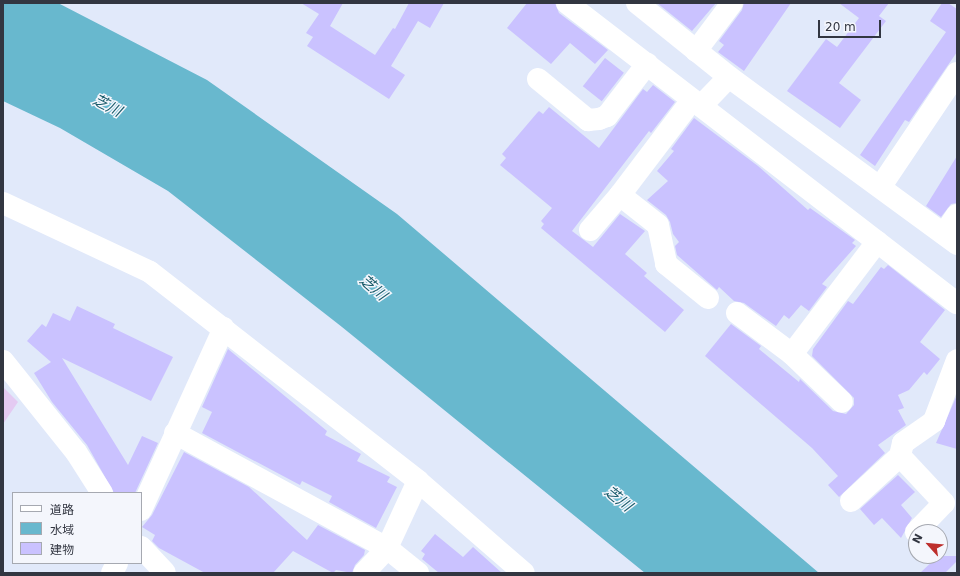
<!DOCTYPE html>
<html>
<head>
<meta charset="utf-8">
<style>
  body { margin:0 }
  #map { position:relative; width:960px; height:576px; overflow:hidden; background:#e1e9fa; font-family:"DejaVu Sans","Noto Sans JP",sans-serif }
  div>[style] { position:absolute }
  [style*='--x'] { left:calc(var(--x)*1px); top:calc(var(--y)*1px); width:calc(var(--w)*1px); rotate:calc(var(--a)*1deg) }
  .green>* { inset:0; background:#e4caf2 }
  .water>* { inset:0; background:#68b8ce }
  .building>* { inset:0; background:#cac2ff; transform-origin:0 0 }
  .minor>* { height:22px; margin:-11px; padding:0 11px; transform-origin:11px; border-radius:11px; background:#fff }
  span { translate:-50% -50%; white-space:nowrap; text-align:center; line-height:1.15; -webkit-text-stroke:3px #f4f6fc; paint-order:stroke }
  .water-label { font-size:15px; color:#1a5c6b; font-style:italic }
  .frame { position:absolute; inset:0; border:4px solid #323641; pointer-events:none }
  .legend { position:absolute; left:12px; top:492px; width:130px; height:72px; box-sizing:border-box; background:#f4f6fc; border:1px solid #a6a9b1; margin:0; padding:5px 7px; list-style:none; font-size:12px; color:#323641 }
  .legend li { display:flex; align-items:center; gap:8px; height:20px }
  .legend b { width:20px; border:1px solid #a6a9b1 }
  .north { position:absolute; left:908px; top:524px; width:40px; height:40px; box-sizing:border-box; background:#f4f6fc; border:1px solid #a6a9b1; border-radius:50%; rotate:297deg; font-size:11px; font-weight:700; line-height:16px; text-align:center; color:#323641 }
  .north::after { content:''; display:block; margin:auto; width:14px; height:18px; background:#bd2f2c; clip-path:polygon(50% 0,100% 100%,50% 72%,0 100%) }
  .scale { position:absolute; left:818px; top:20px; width:63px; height:18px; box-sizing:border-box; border:2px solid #323641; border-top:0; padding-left:5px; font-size:12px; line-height:14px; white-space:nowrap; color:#323641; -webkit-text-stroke:3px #f4f6fc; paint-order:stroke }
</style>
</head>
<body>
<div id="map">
  <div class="green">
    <div style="clip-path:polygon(3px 387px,18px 402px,3px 424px)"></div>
  </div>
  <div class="water">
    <div style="clip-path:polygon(3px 3px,58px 3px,207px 80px,397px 214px,819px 573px,645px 573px,342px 327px,168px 191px,60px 128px,3px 101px)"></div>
  </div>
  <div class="building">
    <div style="clip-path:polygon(301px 3px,343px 3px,330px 26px,375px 55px,393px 28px,395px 29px,409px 3px,444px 3px,430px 28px,418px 21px,391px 66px,405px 75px,389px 99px,307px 46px,313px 37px,306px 33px,319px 14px)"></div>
    <div style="clip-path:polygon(527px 3px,555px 3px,559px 13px,608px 50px,595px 64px,570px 43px,551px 64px,507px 28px)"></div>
    <div style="clip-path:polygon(657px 3px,716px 3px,692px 31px)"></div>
    <div style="clip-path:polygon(744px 3px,791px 3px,744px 71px,718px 52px,724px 45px,719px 41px,742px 10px)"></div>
    <div style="clip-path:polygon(839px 3px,889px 3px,879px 16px,886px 21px,839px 83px,861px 100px,840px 128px,787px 91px,826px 39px,837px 47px,859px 18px)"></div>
    <div style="clip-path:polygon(942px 3px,948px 3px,957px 9px,957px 52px,909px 122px,905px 120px,875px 166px,860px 155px,946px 32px,930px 21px)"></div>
    <div style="left:605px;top:58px;width:24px;height:36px;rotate:38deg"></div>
    <div style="clip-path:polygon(653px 85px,675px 102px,651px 133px,649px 131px,572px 231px,593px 247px,620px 214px,645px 231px,625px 254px,647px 273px,644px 276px,684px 310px,665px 332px,541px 228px,544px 224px,541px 221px,552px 208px,500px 165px,506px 158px,502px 154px,537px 113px,539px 111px,543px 114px,549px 107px,599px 148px,643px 89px,647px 92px)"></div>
    <div style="clip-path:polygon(694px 118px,758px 166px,808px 210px,810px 208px,855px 240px,852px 243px,856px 246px,822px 284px,827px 287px,809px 311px,801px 305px,789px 319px,784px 315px,776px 326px,744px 303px,734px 301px,719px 287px,717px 290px,677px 255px,675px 246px,679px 242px,673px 234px,670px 222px,666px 215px,647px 200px,668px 181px,657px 171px,674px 151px,671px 149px)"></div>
    <div style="clip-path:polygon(957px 156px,957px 203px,951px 204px,941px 217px,926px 206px)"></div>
    <div style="clip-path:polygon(888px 265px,945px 310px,920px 342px,940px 359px,927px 375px,924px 372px,909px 390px,898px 395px,904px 408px,898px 410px,906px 425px,878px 445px,885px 453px,839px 497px,828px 485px,838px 476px,812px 448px,705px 356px,731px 324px,761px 346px,759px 349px,799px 382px,800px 379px,833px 411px,846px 414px,854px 405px,854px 398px,812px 356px,813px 349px,848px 301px,853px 304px,881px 267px,884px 269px)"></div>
    <div style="clip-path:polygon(77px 306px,115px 324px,113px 328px,173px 357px,151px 401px,62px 358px,128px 465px,142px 436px,158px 443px,135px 493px,114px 493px,87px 445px,52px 402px,34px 373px,51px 362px,27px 341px,42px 324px,46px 327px,53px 313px,70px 321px)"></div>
    <div style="clip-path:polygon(228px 349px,327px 431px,325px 435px,361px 454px,357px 461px,390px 477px,387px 482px,397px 487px,376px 528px,329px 502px,332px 496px,302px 481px,300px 485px,202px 433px,212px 412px,202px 407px)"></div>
    <div style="clip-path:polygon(957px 395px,957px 449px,936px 443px)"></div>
    <div style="clip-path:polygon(184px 452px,249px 487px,307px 540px,318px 525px,365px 550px,364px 555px,355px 565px,352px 573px,336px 570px,333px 573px,293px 551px,273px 573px,205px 573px,159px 548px,152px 541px,155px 535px,142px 527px,152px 515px)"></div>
    <div style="clip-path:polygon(898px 475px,915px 492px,901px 505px,912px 518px,901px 538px,882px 518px,874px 525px,860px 509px)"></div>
    <div style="clip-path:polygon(435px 534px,463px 557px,473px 547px,502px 573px,439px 573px,422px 559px,425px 554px,421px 551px)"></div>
    <div style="clip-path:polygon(938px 556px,957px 556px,957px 561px,945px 573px,920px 573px)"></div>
  </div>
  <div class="minor">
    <div style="--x:567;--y:3;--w:492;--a:37.6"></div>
    <div style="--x:637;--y:3;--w:118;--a:38.8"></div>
    <div style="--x:729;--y:77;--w:283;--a:36.2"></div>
    <div style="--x:696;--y:51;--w:60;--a:-53.1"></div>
    <div style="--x:538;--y:79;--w:65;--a:39.4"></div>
    <div style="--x:588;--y:120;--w:11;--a:-5"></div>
    <div style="--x:599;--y:119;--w:9;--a:-21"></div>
    <div style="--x:607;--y:116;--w:66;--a:-52.4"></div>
    <div style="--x:692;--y:100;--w:119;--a:127.2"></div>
    <div style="--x:620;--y:195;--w:48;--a:38.3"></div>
    <div style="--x:658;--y:225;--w:40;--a:78"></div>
    <div style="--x:666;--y:264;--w:54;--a:39"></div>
    <div style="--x:701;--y:106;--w:40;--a:-46"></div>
    <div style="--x:881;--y:186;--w:136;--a:-56.1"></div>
    <div style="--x:3;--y:203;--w:162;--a:25.1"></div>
    <div style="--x:150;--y:272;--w:340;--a:37.9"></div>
    <div style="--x:418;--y:481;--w:140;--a:41"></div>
    <div style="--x:590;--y:230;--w:46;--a:-49.4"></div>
    <div style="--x:944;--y:234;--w:23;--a:-56"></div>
    <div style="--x:737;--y:313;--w:69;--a:36.7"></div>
    <div style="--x:792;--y:354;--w:141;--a:-52.8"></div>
    <div style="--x:792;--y:354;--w:69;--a:43.8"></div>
    <div style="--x:3;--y:361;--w:117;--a:51.3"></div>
    <div style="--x:76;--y:452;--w:49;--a:57.6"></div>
    <div style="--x:175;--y:433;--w:241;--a:28.5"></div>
    <div style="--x:387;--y:548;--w:40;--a:39"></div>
    <div style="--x:851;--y:501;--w:67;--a:-42.6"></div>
    <div style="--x:141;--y:510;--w:200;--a:-65.5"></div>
    <div style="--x:916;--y:532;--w:40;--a:-46"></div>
    <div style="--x:944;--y:503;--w:64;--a:-133.1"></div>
    <div style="--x:900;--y:456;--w:13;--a:-77"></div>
    <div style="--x:903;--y:443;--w:38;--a:-35"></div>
    <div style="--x:934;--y:421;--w:65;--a:-69.3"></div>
    <div style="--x:141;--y:547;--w:35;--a:47"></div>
    <div style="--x:112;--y:573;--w:11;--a:-63"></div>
    <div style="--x:364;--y:573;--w:34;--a:-47"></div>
    <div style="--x:387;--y:548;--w:74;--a:-65.2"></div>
  </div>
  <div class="water-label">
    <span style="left:107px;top:106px;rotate:27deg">芝川</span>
    <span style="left:373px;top:288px;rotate:41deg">芝川</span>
    <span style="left:618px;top:499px;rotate:39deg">芝川</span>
  </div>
  <div class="frame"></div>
  <ul class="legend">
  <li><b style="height:5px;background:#fff"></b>道路</li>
  <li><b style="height:11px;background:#68b8ce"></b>水域</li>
  <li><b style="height:11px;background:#cac2ff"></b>建物</li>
  </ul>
  <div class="north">N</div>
  <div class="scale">20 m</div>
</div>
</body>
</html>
